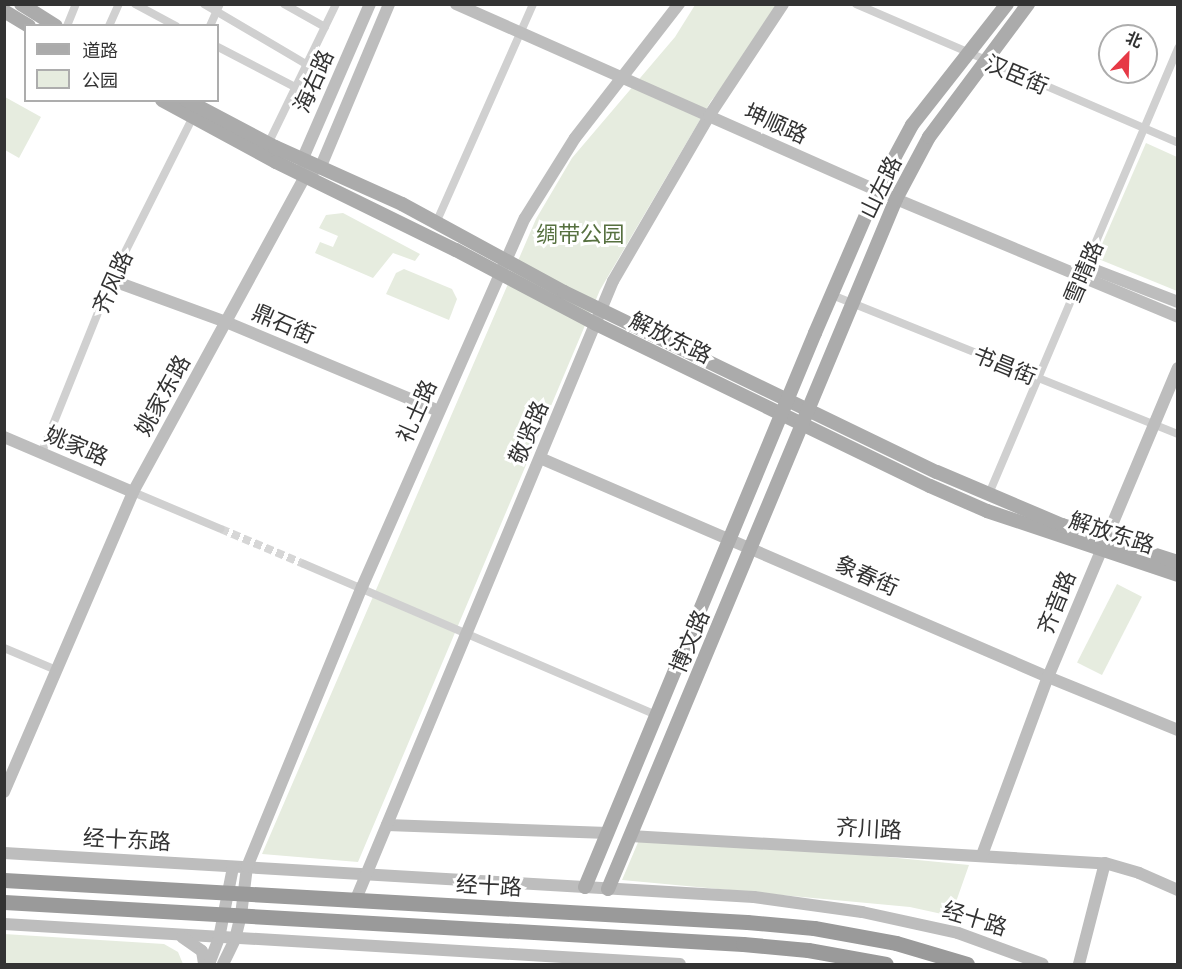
<!DOCTYPE html>
<html>
<head>
<meta charset="utf-8">
<style>
  body { margin:0 }
  #map { position:relative; width:1182px; height:969px; overflow:hidden; background:#fff; font-family:Commissioner,"Noto Sans SC",sans-serif }
  div>[style] { position:absolute }
  [style*='--x'] { left:calc(var(--x)*1px); top:calc(var(--y)*1px); width:calc(var(--w)*1px); rotate:calc(var(--a)*1deg) }
  .green>* { inset:0; background:#e6ecdf; transform-origin:0 0 }
  .street-tunnel>* { height:8px; margin-top:-4px; transform-origin:0; background:repeating-linear-gradient(90deg,#d6d6d6 0 8px,transparent 0 12px) }
  .street>* { height:8px; margin:-4px; padding:0 4px; transform-origin:4px; border-radius:4px; background:#d0d0d0 }
  .secondary>* { height:12px; margin:-6px; padding:0 6px; transform-origin:6px; border-radius:6px; background:#bdbdbd }
  .primary>* { height:14px; margin:-7px; padding:0 7px; transform-origin:7px; border-radius:7px; background:#ababab }
  .highway>* { height:15px; margin:-7.5px; padding:0 7.5px; transform-origin:7.5px; border-radius:7.5px; background:#9a9a9a }
  span { translate:-50% -50%; white-space:nowrap; text-align:center; line-height:1.15; -webkit-text-stroke:6px #fff; paint-order:stroke }
  .street-label { font-size:22px; color:#333 }
  .park-label { font-size:22px; color:#56703f }
  .frame { position:absolute; inset:0; border:6px solid #333; pointer-events:none }
  .legend { position:absolute; left:24px; top:24px; width:195px; height:78px; box-sizing:border-box; background:#fff; border:2px solid #adadad; margin:0; padding:8px 10px; list-style:none; font-size:18px; color:#333 }
  .legend li { display:flex; align-items:center; gap:12px; height:30px }
  .legend b { width:30px; border:2px solid #adadad }
  .north { position:absolute; left:1098px; top:24px; width:60px; height:60px; box-sizing:border-box; background:#fff; border:2px solid #adadad; border-radius:50%; rotate:23deg; font-size:16px; font-weight:700; line-height:24px; text-align:center; color:#333 }
  .north::after { content:''; display:block; margin:auto; width:21px; height:27px; background:#e63946; clip-path:polygon(50% 0,100% 100%,50% 72%,0 100%) }
</style>
</head>
<body>
<div id="map">
  <div class="green">
    <div style="clip-path:polygon(695px 5px,788px 5px,711px 101px,600px 290px,358px 862px,262px 854px,536px 219px,572px 158px,675px 37px)"></div>
    <div style="clip-path:polygon(5px 97px,41px 117px,19px 158px,5px 150px)"></div>
    <div style="clip-path:polygon(1146px 143px,1177px 157px,1177px 291px,1096px 258px)"></div>
    <div style="clip-path:polygon(343px 213px,420px 254px,415px 261px,393px 253px,373px 278px,315px 253px,320px 242px,333px 247px,338px 236px,319px 228px,326px 215px)"></div>
    <div style="clip-path:polygon(404px 269px,452px 289px,457px 299px,449px 320px,386px 294px,396px 273px)"></div>
    <div style="left:1117px;top:584px;width:28px;height:88px;rotate:27deg"></div>
    <div style="clip-path:polygon(642px 833px,969px 865px,951px 916px,910px 907px,622px 880px)"></div>
    <div style="clip-path:polygon(4px 934px,164px 944px,178px 952px,183px 964px,5px 964px)"></div>
  </div>
  <div class="street-tunnel">
    <div style="--x:221;--y:529;--w:90;--a:22.9"></div>
  </div>
  <div class="street">
    <div style="--x:135;--y:4;--w:47;--a:28.2"></div>
    <div style="--x:204;--y:4;--w:118;--a:30.5"></div>
    <div style="--x:284;--y:4;--w:47;--a:29.3"></div>
    <div style="--x:856;--y:4;--w:351;--a:23.3"></div>
    <div style="--x:67;--y:26;--w:24;--a:-68"></div>
    <div style="--x:109;--y:26;--w:24;--a:-66"></div>
    <div style="--x:210;--y:26;--w:24;--a:-66"></div>
    <div style="--x:218;--y:47;--w:87;--a:27.5"></div>
    <div style="--x:268;--y:144;--w:156;--a:-64.1"></div>
    <div style="--x:436;--y:223;--w:240;--a:-66.1"></div>
    <div style="--x:832;--y:295;--w:373;--a:21.9"></div>
    <div style="--x:42;--y:452;--w:185;--a:-68.1"></div>
    <div style="--x:111;--y:280;--w:182;--a:-63.3"></div>
    <div style="--x:133;--y:492;--w:95;--a:22.8"></div>
    <div style="--x:988;--y:496;--w:487;--a:-67"></div>
    <div style="--x:304;--y:564;--w:383;--a:23.2"></div>
    <div style="--x:4;--y:648;--w:56;--a:22.9"></div>
  </div>
  <div class="secondary">
    <div style="--x:456;--y:4;--w:481;--a:23.9"></div>
    <div style="--x:896;--y:199;--w:306;--a:22.7"></div>
    <div style="--x:304;--y:169;--w:11;--a:-95"></div>
    <div style="--x:303;--y:158;--w:168;--a:-66.5"></div>
    <div style="--x:1081;--y:278;--w:13;--a:-48"></div>
    <div style="--x:1090;--y:268;--w:94;--a:21.1"></div>
    <div style="--x:111;--y:280;--w:122;--a:20.1"></div>
    <div style="--x:226;--y:322;--w:231;--a:22.7"></div>
    <div style="--x:4;--y:437;--w:140;--a:23.1"></div>
    <div style="--x:540;--y:458;--w:553;--a:23.32"></div>
    <div style="--x:1048;--y:677;--w:140;--a:22.2"></div>
    <div style="--x:4;--y:792;--w:327;--a:-66.7"></div>
    <div style="--x:133;--y:492;--w:360;--a:-61.4"></div>
    <div style="--x:305;--y:176;--w:19;--a:-32"></div>
    <div style="--x:321;--y:166;--w:176;--a:-67.2"></div>
    <div style="--x:387;--y:825;--w:221;--a:2.1"></div>
    <div style="--x:630;--y:836;--w:476;--a:3.3"></div>
    <div style="--x:1105;--y:863;--w:35;--a:16"></div>
    <div style="--x:1139;--y:873;--w:43;--a:23.6"></div>
    <div style="--x:4;--y:853;--w:751;--a:3.36"></div>
    <div style="--x:754;--y:897;--w:109;--a:7.9"></div>
    <div style="--x:862;--y:912;--w:98;--a:12.3"></div>
    <div style="--x:958;--y:933;--w:90;--a:20"></div>
    <div style="--x:982;--y:855;--w:190;--a:-69.7"></div>
    <div style="--x:1048;--y:677;--w:335;--a:-67.2"></div>
    <div style="--x:356;--y:899;--w:669;--a:-67.42"></div>
    <div style="--x:613;--y:281;--w:191;--a:-59.8"></div>
    <div style="--x:709;--y:116;--w:134;--a:-56.5"></div>
    <div style="--x:4;--y:924;--w:677;--a:3.39"></div>
    <div style="--x:182;--y:937;--w:24;--a:35"></div>
    <div style="--x:202;--y:951;--w:13;--a:81"></div>
    <div style="--x:209;--y:964;--w:28;--a:-69"></div>
    <div style="--x:219;--y:938;--w:72;--a:-78.8"></div>
    <div style="--x:223;--y:964;--w:28;--a:-64"></div>
    <div style="--x:235;--y:939;--w:25;--a:-76"></div>
    <div style="--x:241;--y:915;--w:48;--a:-82.9"></div>
    <div style="--x:247;--y:867;--w:303;--a:-67.7"></div>
    <div style="--x:362;--y:587;--w:403;--a:-66.2"></div>
    <div style="--x:525;--y:218;--w:94;--a:-58"></div>
    <div style="--x:575;--y:138;--w:170;--a:-52.2"></div>
    <div style="--x:1079;--y:964;--w:104;--a:-75.6"></div>
  </div>
  <div class="primary">
    <div style="--x:21;--y:4;--w:41;--a:32.2"></div>
    <div style="--x:4;--y:11;--w:29;--a:31"></div>
    <div style="--x:162;--y:100;--w:130;--a:28.5"></div>
    <div style="--x:276;--y:162;--w:200;--a:26.1"></div>
    <div style="--x:456;--y:250;--w:158;--a:27.9"></div>
    <div style="--x:596;--y:324;--w:371;--a:25.9"></div>
    <div style="--x:930;--y:486;--w:62;--a:23.7"></div>
    <div style="--x:987;--y:511;--w:201;--a:18.5"></div>
    <div style="--x:186;--y:100;--w:101;--a:27.8"></div>
    <div style="--x:275;--y:147;--w:139;--a:24.2"></div>
    <div style="--x:402;--y:204;--w:184;--a:28.5"></div>
    <div style="--x:564;--y:292;--w:414;--a:25.8"></div>
    <div style="--x:937;--y:472;--w:136;--a:23"></div>
    <div style="--x:1062;--y:525;--w:122;--a:17.7"></div>
    <div style="--x:585;--y:887;--w:600;--a:-67.45"></div>
    <div style="--x:815;--y:333;--w:156;--a:-66.6"></div>
    <div style="--x:877;--y:190;--w:74;--a:-61.7"></div>
    <div style="--x:912;--y:125;--w:154;--a:-51.9"></div>
    <div style="--x:608;--y:889;--w:748;--a:-67.34"></div>
    <div style="--x:896;--y:199;--w:70;--a:-62"></div>
    <div style="--x:929;--y:137;--w:166;--a:-53.3"></div>
  </div>
  <div class="highway">
    <div style="--x:4;--y:880;--w:744;--a:3.24"></div>
    <div style="--x:747;--y:922;--w:67;--a:5.1"></div>
    <div style="--x:814;--y:928;--w:83;--a:10.4"></div>
    <div style="--x:896;--y:943;--w:74;--a:16.5"></div>
    <div style="--x:4;--y:902;--w:740;--a:3.25"></div>
    <div style="--x:743;--y:944;--w:65;--a:5.3"></div>
    <div style="--x:808;--y:950;--w:79;--a:10.2"></div>
  </div>
  <div class="street-label">
    <span style="left:1017px;top:74px;rotate:23deg">汉臣街</span>
    <span style="left:313px;top:81px;rotate:-66deg">海右路</span>
    <span style="left:776px;top:123px;rotate:24deg">坤顺路</span>
    <span style="left:880px;top:187px;rotate:-64deg">山左路</span>
    <span style="left:1083px;top:272px;rotate:-67deg">雪晴路</span>
    <span style="left:112px;top:282px;rotate:-66deg">齐风路</span>
    <span style="left:284px;top:323px;rotate:23deg">鼎石街</span>
    <span style="left:671px;top:337px;rotate:26deg">解放东路</span>
    <span style="left:1005px;top:365px;rotate:22deg">书昌街</span>
    <span style="left:162px;top:395px;rotate:-61deg">姚家东路</span>
    <span style="left:416px;top:411px;rotate:-66deg">礼士路</span>
    <span style="left:528px;top:432px;rotate:-67deg">敬贤路</span>
    <span style="left:77px;top:445px;rotate:23deg">姚家路</span>
    <span style="left:1112px;top:532px;rotate:18deg">解放东路</span>
    <span style="left:867px;top:575px;rotate:24deg">象春街</span>
    <span style="left:1056px;top:602px;rotate:-68deg">齐音路</span>
    <span style="left:689px;top:641px;rotate:-67deg">博文路</span>
    <span style="left:869px;top:828px;rotate:3deg">齐川路</span>
    <span style="left:127px;top:839px;rotate:3deg">经十东路</span>
    <span style="left:489px;top:885px;rotate:3deg">经十路</span>
    <span style="left:975px;top:918px;rotate:17deg">经十路</span>
  </div>
  <div class="park-label">
    <span style="left:580px;top:234px">绸带公园</span>
  </div>
  <div class="frame"></div>
  <ul class="legend">
  <li><b style="height:8px;background:#ababab"></b>道路</li>
  <li><b style="height:16px;background:#e6ecdf"></b>公园</li>
  </ul>
  <div class="north">北</div>
</div>
</body>
</html>
